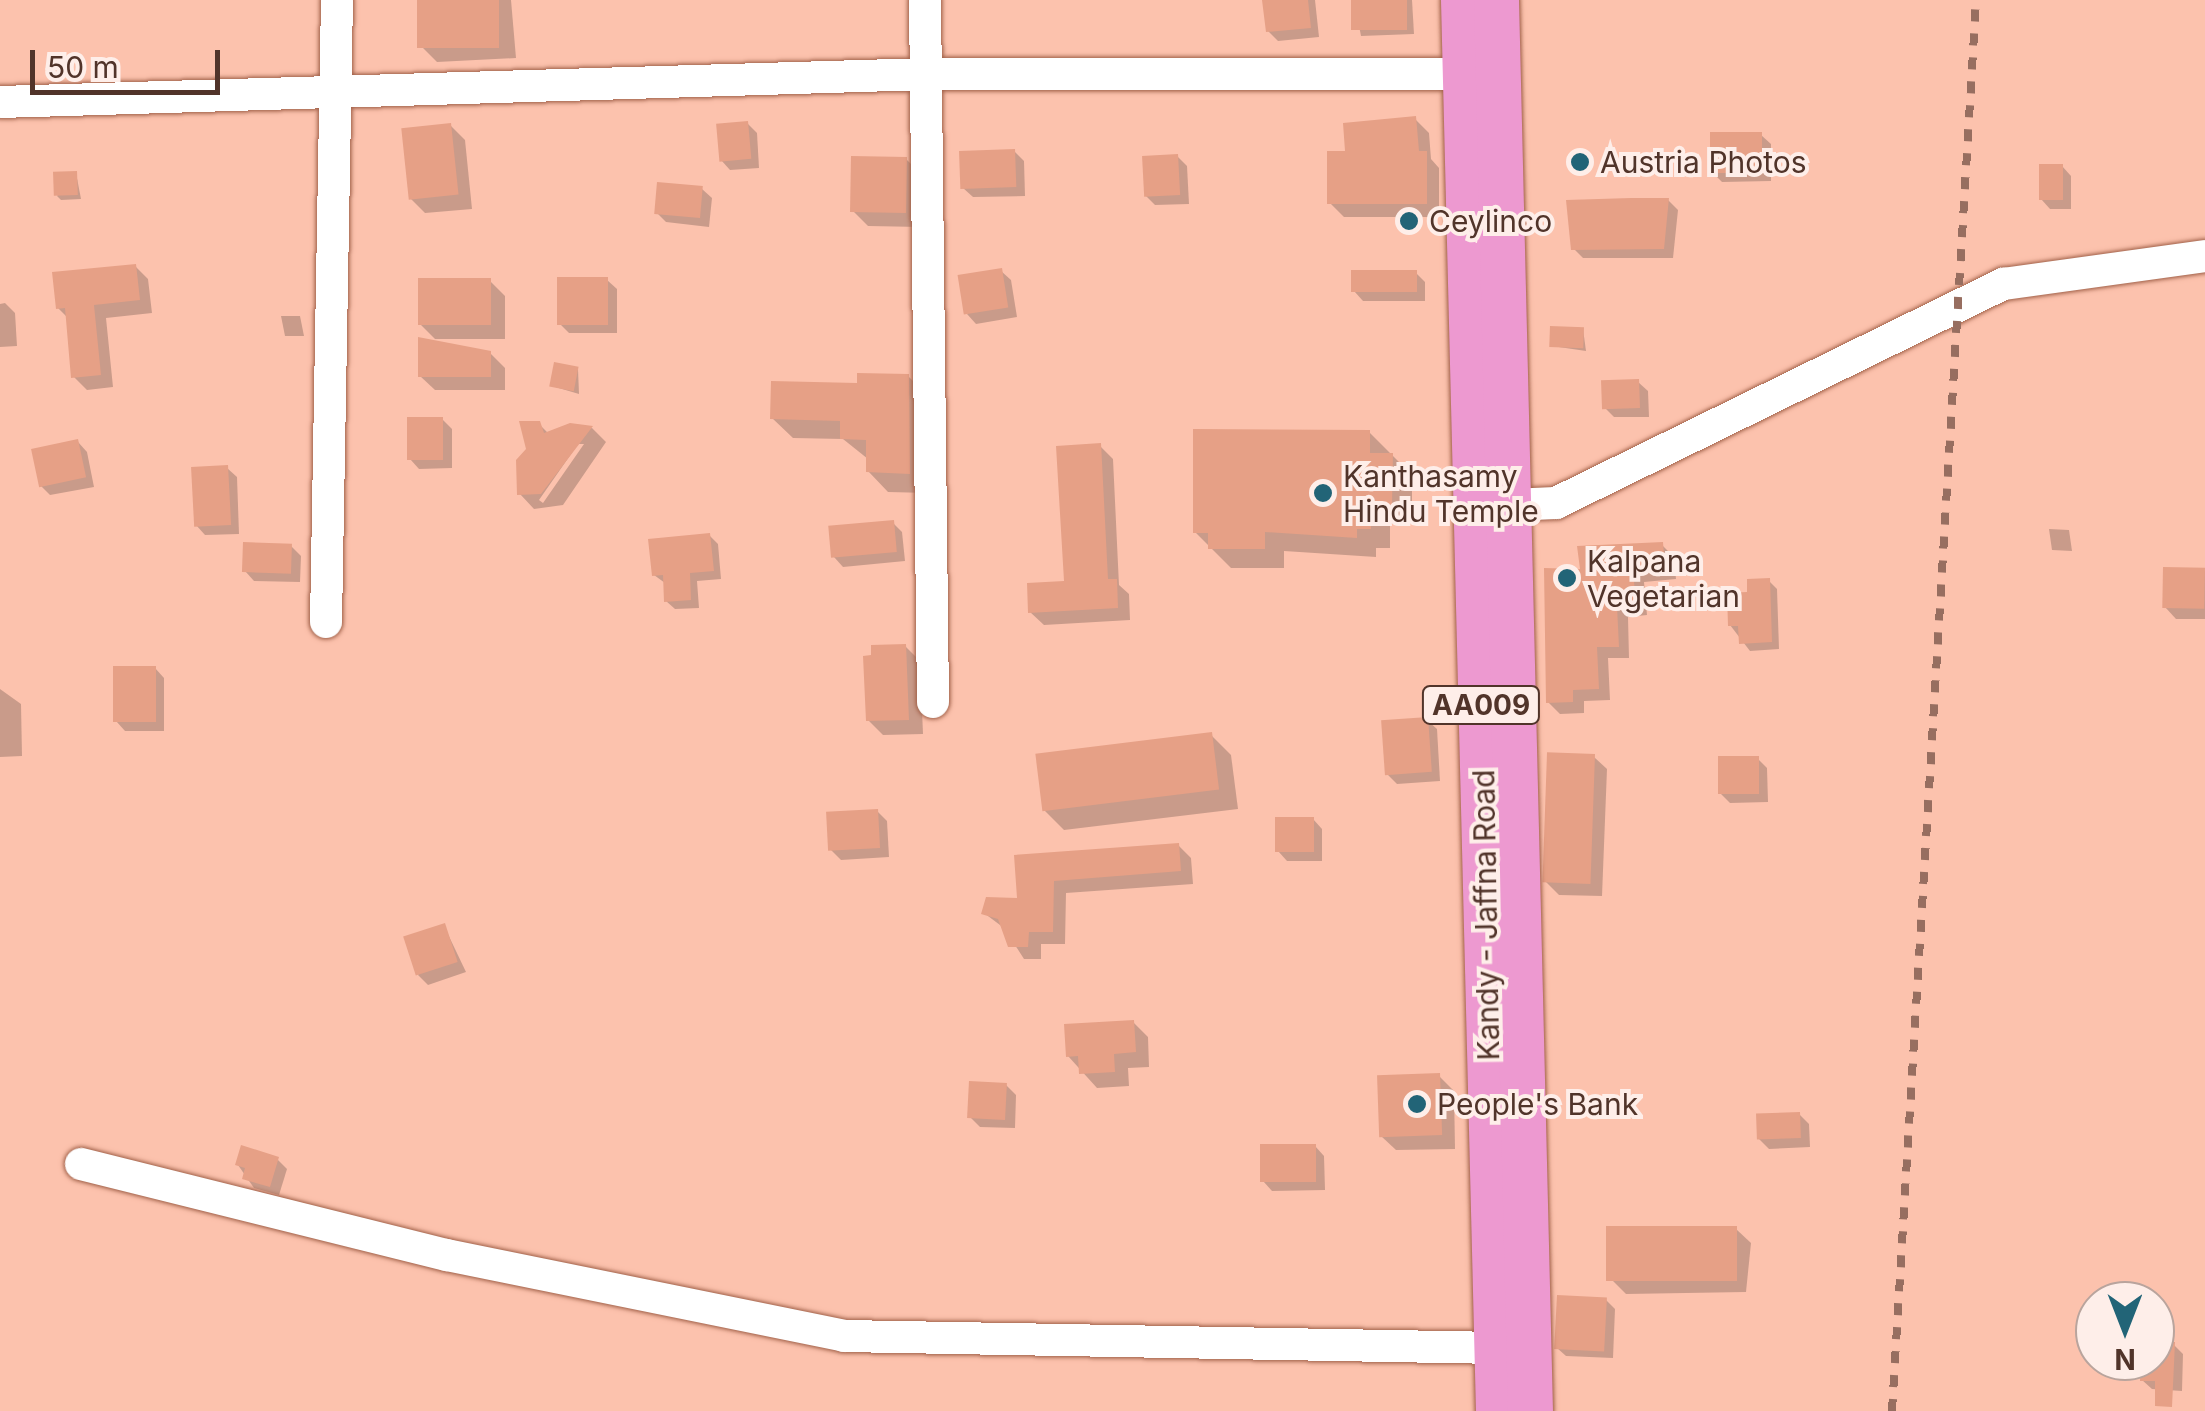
<!DOCTYPE html>
<html>
<head>
<meta charset="utf-8">
<style>
  body { margin:0 }
  #map { position:relative; width:2205px; height:1411px; overflow:hidden; background:#fcc2ad; font-family:Inter,sans-serif }
  div>[style] { position:absolute }
  [style*='--x'] { left:calc(var(--x)*1px); top:calc(var(--y)*1px); width:calc(var(--w)*1px); rotate:calc(var(--a)*1deg) }
  .shadow>* { inset:0; background:#0003 }
  .building>* { inset:0; background:#e6a086; transform-origin:0 0 }
  .roads { filter:drop-shadow(0 0 2px #a16149) drop-shadow(0 0 2px #a16149) }
  .minor>* { height:32px; margin:-16px; padding:0 16px; transform-origin:16px; border-radius:16px; background:#fff }
  .highway>* { height:45px; margin:-22.5px; padding:0 22.5px; transform-origin:22.5px; border-radius:22.5px; background:#ed99d0 }
  .rail>* { height:8px; margin-top:-4px; transform-origin:0; background:repeating-linear-gradient(90deg,#976e60 0 12px,transparent 0 24px) }
  .dots>* { width:28px; height:28px; translate:-50% -50%; box-sizing:border-box; border:5px solid #feeee9; border-radius:50% }
  span { translate:-50% -50%; white-space:nowrap; text-align:center; line-height:1.15; -webkit-text-stroke:8px #feeee9; paint-order:stroke }
  .shield-label span { padding:2px 8px; background:#feeee9; border:2px solid; border-radius:8px; -webkit-text-stroke-width:0 }
  .shield-label { font-size:28px; color:#51342a; font-weight:700 }
  .poi-label { font-size:30px; color:#51342a }
  .left { translate:0 -50%; text-align:left }
  .street-label { font-size:30px; color:#51342a }
  .north { position:absolute; left:2075px; top:1281px; width:100px; height:100px; box-sizing:border-box; background:#feeee9; border:2px solid #b9a49d; border-radius:50%; rotate:180deg; font-size:28px; font-weight:700; line-height:40px; text-align:center; color:#51342a }
  .north::after { content:''; display:block; margin:auto; width:35px; height:45px; background:#226477; clip-path:polygon(50% 0,100% 100%,50% 72%,0 100%) }
  .scale { position:absolute; left:30px; top:50px; width:190px; height:45px; box-sizing:border-box; border:5px solid #51342a; border-top:0; padding-left:12px; font-size:30px; line-height:35px; white-space:nowrap; color:#51342a; -webkit-text-stroke:8px #feeee9; paint-order:stroke }
</style>
</head>
<body>
<div id="map">
  <div class="shadow">
    <div style="clip-path:polygon(419px 0,511px 0,516px 58px,437px 62px,422px 47px)"></div>
    <div style="clip-path:polygon(1265px 0,1315px 0,1319px 37px,1278px 41px,1268px 31px)"></div>
    <div style="clip-path:polygon(1354px 0,1412px 0,1414px 34px,1361px 36px)"></div>
    <div style="clip-path:polygon(1415px 119px,1429px 133px,1431px 159px,1439px 168px,1439px 217px,1344px 217px,1330px 203px,1348px 154px)"></div>
    <div style="clip-path:polygon(747px 123px,757px 133px,759px 168px,730px 170px,721px 160px)"></div>
    <div style="clip-path:polygon(450px 125px,465px 140px,472px 209px,425px 213px,410px 198px)"></div>
    <div style="clip-path:polygon(1761px 135px,1771px 144px,1771px 181px,1722px 182px,1713px 173px)"></div>
    <div style="clip-path:polygon(1014px 151px,1024px 161px,1025px 196px,973px 197px,963px 188px)"></div>
    <div style="clip-path:polygon(1177px 156px,1187px 166px,1189px 204px,1155px 205px,1145px 195px)"></div>
    <div style="clip-path:polygon(906px 159px,921px 174px,921px 227px,868px 226px,853px 211px)"></div>
    <div style="clip-path:polygon(2062px 166px,2071px 176px,2071px 209px,2050px 209px,2041px 199px)"></div>
    <div style="clip-path:polygon(76px 173px,81px 199px,61px 200px,57px 196px)"></div>
    <div style="clip-path:polygon(702px 189px,712px 198px,709px 227px,666px 222px,657px 213px)"></div>
    <div style="clip-path:polygon(1668px 200px,1678px 210px,1673px 258px,1583px 258px,1574px 249px)"></div>
    <div style="clip-path:polygon(135px 266px,148px 279px,152px 313px,106px 318px,113px 387px,87px 390px,74px 377px,68px 318px,58px 308px)"></div>
    <div style="clip-path:polygon(1001px 271px,1011px 280px,1017px 317px,976px 324px,967px 314px)"></div>
    <div style="clip-path:polygon(1416px 273px,1425px 282px,1425px 301px,1363px 301px,1354px 291px)"></div>
    <div style="clip-path:polygon(607px 280px,617px 289px,617px 333px,569px 333px,560px 324px)"></div>
    <div style="clip-path:polygon(490px 281px,505px 296px,505px 339px,435px 339px,420px 324px)"></div>
    <div style="clip-path:polygon(5px 303px,15px 313px,17px 346px,0 347px,0 304px)"></div>
    <div style="clip-path:polygon(281px 316px,300px 316px,304px 336px,285px 336px)"></div>
    <div style="clip-path:polygon(1583px 329px,1586px 351px,1552px 346px)"></div>
    <div style="clip-path:polygon(490px 353px,505px 368px,505px 390px,435px 390px,420px 376px)"></div>
    <div style="clip-path:polygon(578px 369px,579px 394px,552px 386px)"></div>
    <div style="clip-path:polygon(908px 376px,928px 396px,929px 493px,888px 492px,868px 471px,868px 459px,843px 439px,793px 438px,772px 418px,859px 385px)"></div>
    <div style="clip-path:polygon(1638px 382px,1648px 391px,1649px 417px,1614px 417px,1604px 407px)"></div>
    <div style="clip-path:polygon(442px 419px,452px 429px,452px 468px,419px 469px,410px 459px)"></div>
    <div style="clip-path:polygon(evenodd,539px 424px,549px 434px,592px 428px,606px 442px,563px 505px,534px 509px,520px 494px,539px 424px,578px 444px,584px 444px,543px 503px,539px 500px,578px 444px)"></div>
    <div style="clip-path:polygon(1369px 432px,1412px 475px,1412px 524px,1390px 524px,1390px 548px,1376px 548px,1376px 557px,1284px 551px,1284px 568px,1231px 568px,1195px 532px)"></div>
    <div style="clip-path:polygon(78px 442px,87px 452px,94px 487px,50px 495px,40px 485px)"></div>
    <div style="clip-path:polygon(1100px 446px,1113px 459px,1119px 585px,1129px 594px,1130px 620px,1044px 625px,1030px 612px,1066px 584px)"></div>
    <div style="clip-path:polygon(227px 468px,237px 477px,239px 534px,205px 535px,196px 525px)"></div>
    <div style="clip-path:polygon(893px 523px,902px 532px,905px 561px,843px 567px,834px 557px)"></div>
    <div style="clip-path:polygon(2049px 529px,2069px 530px,2072px 551px,2052px 550px)"></div>
    <div style="clip-path:polygon(709px 535px,718px 544px,721px 579px,697px 581px,699px 608px,675px 609px,666px 601px,665px 583px,654px 575px)"></div>
    <div style="clip-path:polygon(1662px 545px,1674px 557px,1676px 579px,1644px 582px,1647px 615px,1628px 617px,1629px 658px,1608px 658px,1610px 700px,1584px 701px,1584px 713px,1560px 714px,1548px 702px,1582px 571px)"></div>
    <div style="clip-path:polygon(291px 546px,301px 556px,300px 582px,254px 581px,245px 571px)"></div>
    <div style="clip-path:polygon(2205px 570px,2205px 619px,2176px 619px,2165px 607px)"></div>
    <div style="clip-path:polygon(1769px 581px,1777px 589px,1779px 649px,1750px 651px,1730px 625px,1750px 595px)"></div>
    <div style="clip-path:polygon(905px 646px,920px 661px,923px 734px,883px 735px,868px 720px,874px 658px)"></div>
    <div style="clip-path:polygon(155px 668px,164px 678px,164px 731px,125px 731px,116px 721px)"></div>
    <div style="clip-path:polygon(0 689px,21px 704px,22px 756px,0 757px)"></div>
    <div style="clip-path:polygon(1427px 720px,1437px 729px,1440px 781px,1397px 784px,1387px 774px)"></div>
    <div style="clip-path:polygon(1211px 735px,1231px 755px,1238px 809px,1064px 830px,1044px 810px)"></div>
    <div style="clip-path:polygon(1594px 757px,1607px 769px,1602px 896px,1559px 895px,1546px 882px)"></div>
    <div style="clip-path:polygon(1758px 759px,1767px 768px,1768px 802px,1730px 803px,1720px 793px)"></div>
    <div style="clip-path:polygon(877px 811px,887px 821px,889px 857px,841px 860px,831px 850px)"></div>
    <div style="clip-path:polygon(1313px 819px,1322px 829px,1322px 861px,1287px 861px,1278px 851px)"></div>
    <div style="clip-path:polygon(1178px 845px,1191px 858px,1193px 884px,1066px 893px,1065px 944px,1041px 944px,1041px 959px,1024px 959px,1004px 928px,984px 913px,1020px 900px,1017px 857px)"></div>
    <div style="clip-path:polygon(444px 926px,466px 972px,428px 985px,418px 975px)"></div>
    <div style="clip-path:polygon(1133px 1022px,1148px 1037px,1149px 1067px,1128px 1068px,1129px 1086px,1097px 1088px,1068px 1056px)"></div>
    <div style="clip-path:polygon(1439px 1076px,1454px 1091px,1455px 1149px,1396px 1150px,1381px 1136px)"></div>
    <div style="clip-path:polygon(1006px 1085px,1016px 1095px,1015px 1128px,980px 1127px,970px 1117px)"></div>
    <div style="clip-path:polygon(1799px 1114px,1809px 1124px,1810px 1147px,1769px 1149px,1759px 1139px)"></div>
    <div style="clip-path:polygon(1315px 1146px,1324px 1156px,1325px 1190px,1272px 1191px,1263px 1181px)"></div>
    <div style="clip-path:polygon(277px 1159px,287px 1169px,279px 1195px,254px 1188px,238px 1165px)"></div>
    <div style="clip-path:polygon(1736px 1229px,1751px 1243px,1746px 1292px,1626px 1294px,1611px 1279px)"></div>
    <div style="clip-path:polygon(1606px 1300px,1615px 1309px,1613px 1358px,1566px 1356px,1557px 1348px)"></div>
    <div style="clip-path:polygon(2155px 1344px,2174px 1345px,2183px 1354px,2182px 1391px,2152px 1389px,2142px 1380px,2143px 1361px,2155px 1361px)"></div>
  </div>
  <div class="building">
    <div style="left:417px;top:0;width:82px;height:48px"></div>
    <div style="clip-path:polygon(1262px 0,1308px 0,1311px 28px,1266px 32px)"></div>
    <div style="left:1351px;top:0;width:56px;height:30px"></div>
    <div style="clip-path:polygon(1416px 116px,1419px 151px,1427px 151px,1427px 204px,1327px 204px,1327px 151px,1345px 151px,1343px 123px)"></div>
    <div style="left:748px;top:121px;width:38px;height:32px;rotate:85deg"></div>
    <div style="left:451px;top:123px;width:72px;height:50px;rotate:84deg"></div>
    <div style="left:1762px;top:132px;width:41px;height:52px;rotate:90deg"></div>
    <div style="left:1015px;top:149px;width:38px;height:56px;rotate:88deg"></div>
    <div style="left:1178px;top:154px;width:41px;height:36px;rotate:87deg"></div>
    <div style="left:851px;top:156px;width:56px;height:56px;rotate:1deg"></div>
    <div style="left:2039px;top:164px;width:24px;height:36px"></div>
    <div style="left:77px;top:171px;width:24px;height:24px;rotate:88deg"></div>
    <div style="left:657px;top:182px;width:46px;height:32px;rotate:5deg"></div>
    <div style="clip-path:polygon(1631px 198px,1669px 198px,1664px 249px,1571px 250px,1566px 200px)"></div>
    <div style="clip-path:polygon(136px 264px,140px 300px,94px 305px,101px 375px,71px 378px,65px 308px,56px 309px,52px 272px)"></div>
    <div style="left:1002px;top:268px;width:40px;height:45px;rotate:81deg"></div>
    <div style="left:1351px;top:270px;width:66px;height:22px"></div>
    <div style="left:557px;top:277px;width:51px;height:48px"></div>
    <div style="left:418px;top:278px;width:73px;height:47px"></div>
    <div style="left:1550px;top:326px;width:34px;height:21px;rotate:2deg"></div>
    <div style="clip-path:polygon(418px 337px,491px 351px,491px 377px,418px 377px)"></div>
    <div style="left:554px;top:362px;width:25px;height:25px;rotate:11deg"></div>
    <div style="clip-path:polygon(857px 373px,909px 374px,910px 474px,866px 472px,866px 440px,840px 439px,840px 421px,770px 419px,771px 381px,857px 383px)"></div>
    <div style="left:1639px;top:379px;width:29px;height:38px;rotate:88deg"></div>
    <div style="left:407px;top:417px;width:36px;height:43px"></div>
    <div style="clip-path:polygon(519px 421px,540px 421px,544px 433px,570px 423px,593px 426px,541px 494px,517px 495px,516px 460px,526px 449px)"></div>
    <div style="clip-path:polygon(1193px 429px,1370px 430px,1370px 453px,1393px 453px,1392px 505px,1371px 505px,1371px 529px,1357px 529px,1357px 538px,1265px 532px,1265px 549px,1208px 549px,1208px 533px,1193px 533px)"></div>
    <div style="left:78px;top:439px;width:39px;height:48px;rotate:78deg"></div>
    <div style="clip-path:polygon(1101px 443px,1108px 579px,1117px 579px,1118px 608px,1028px 613px,1027px 583px,1064px 581px,1056px 446px)"></div>
    <div style="left:228px;top:465px;width:60px;height:37px;rotate:87deg"></div>
    <div style="left:894px;top:520px;width:32px;height:66px;rotate:85deg"></div>
    <div style="clip-path:polygon(710px 533px,714px 571px,690px 573px,691px 600px,664px 602px,663px 575px,652px 576px,648px 539px)"></div>
    <div style="left:243px;top:542px;width:49px;height:30px;rotate:2deg"></div>
    <div style="clip-path:polygon(1663px 542px,1665px 568px,1633px 571px,1636px 603px,1617px 606px,1619px 647px,1597px 647px,1599px 689px,1573px 690px,1573px 702px,1546px 703px,1544px 568px,1580px 569px,1577px 546px)"></div>
    <div style="left:2163px;top:567px;width:42px;height:41px;rotate:1deg"></div>
    <div style="clip-path:polygon(1770px 578px,1772px 642px,1739px 644px,1738px 626px,1728px 626px,1727px 593px,1747px 592px,1747px 579px)"></div>
    <div style="clip-path:polygon(906px 644px,909px 720px,866px 721px,863px 656px,871px 655px,871px 645px)"></div>
    <div style="left:113px;top:666px;width:43px;height:56px"></div>
    <div style="left:1428px;top:717px;width:55px;height:47px;rotate:86deg"></div>
    <div style="left:1212px;top:732px;width:58px;height:178px;rotate:83deg"></div>
    <div style="left:1595px;top:754px;width:130px;height:48px;rotate:92deg"></div>
    <div style="left:1759px;top:756px;width:38px;height:41px;rotate:90deg"></div>
    <div style="left:878px;top:809px;width:39px;height:52px;rotate:87deg"></div>
    <div style="left:1275px;top:817px;width:39px;height:35px"></div>
    <div style="clip-path:polygon(1179px 843px,1181px 871px,1054px 881px,1053px 932px,1029px 932px,1028px 947px,1008px 947px,998px 919px,981px 914px,986px 897px,1017px 898px,1014px 855px)"></div>
    <div style="left:445px;top:923px;width:41px;height:44px;rotate:72deg"></div>
    <div style="clip-path:polygon(1134px 1020px,1136px 1052px,1114px 1054px,1115px 1072px,1079px 1074px,1078px 1056px,1066px 1057px,1064px 1024px)"></div>
    <div style="left:1440px;top:1073px;width:62px;height:63px;rotate:88deg"></div>
    <div style="left:969px;top:1081px;width:38px;height:37px;rotate:3deg"></div>
    <div style="left:1800px;top:1112px;width:26px;height:44px;rotate:88deg"></div>
    <div style="left:1260px;top:1144px;width:56px;height:38px"></div>
    <div style="clip-path:polygon(241px 1145px,279px 1157px,270px 1187px,242px 1179px,245px 1168px,235px 1165px)"></div>
    <div style="left:1606px;top:1226px;width:131px;height:55px"></div>
    <div style="left:1557px;top:1295px;width:50px;height:54px;rotate:3deg"></div>
    <div style="clip-path:polygon(2155px 1341px,2175px 1342px,2172px 1407px,2155px 1406px,2155px 1381px,2140px 1381px,2141px 1361px,2155px 1361px)"></div>
  </div>
  <div class="roads">
    <div class="minor">
      <div style="--x:925;--y:0;--w:702;--a:89.35"></div>
      <div style="--x:0;--y:102;--w:927;--a:-1.73"></div>
      <div style="--x:927;--y:74;--w:558;--a:0"></div>
      <div style="--x:1488;--y:506;--w:68;--a:-2.5"></div>
      <div style="--x:1556;--y:503;--w:499;--a:-26.1"></div>
      <div style="--x:2004;--y:284;--w:203;--a:-7.9"></div>
      <div style="--x:326;--y:622;--w:622;--a:-88.99"></div>
      <div style="--x:81;--y:1164;--w:377;--a:14"></div>
      <div style="--x:447;--y:1255;--w:405;--a:11.5"></div>
      <div style="--x:844;--y:1336;--w:653;--a:1.05"></div>
    </div>
    <div class="highway">
      <div style="--x:1463;--y:0;--w:1411;--a:88.58"></div>
      <div style="--x:1496;--y:0;--w:1411;--a:88.62"></div>
    </div>
  </div>
  <div class="rail">
    <div style="--x:1892;--y:1411;--w:1413;--a:-86.59"></div>
  </div>
  <div class="dots">
    <div style="left:1580px;top:162px;background:#226477"></div>
    <div style="left:1409px;top:221px;background:#226477"></div>
    <div style="left:1323px;top:493px;background:#226477"></div>
    <div style="left:1567px;top:578px;background:#226477"></div>
    <div style="left:1417px;top:1104px;background:#226477"></div>
  </div>
  <div class="shield-label">
    <span style="left:1481px;top:705px">AA009</span>
  </div>
  <div class="poi-label">
    <span class="left" style="left:1600px;top:162px">Austria Photos</span>
    <span class="left" style="left:1429px;top:221px">Ceylinco</span>
    <span class="left" style="left:1343px;top:493px">Kanthasamy<br>Hindu Temple</span>
    <span class="left" style="left:1587px;top:578px">Kalpana<br>Vegetarian</span>
    <span class="left" style="left:1437px;top:1104px">People's Bank</span>
  </div>
  <div class="street-label">
    <span style="left:1486px;top:915px;rotate:-91deg">Kandy - Jaffna Road</span>
  </div>
  <div class="north">N</div>
  <div class="scale">50 m</div>
</div>
</body>
</html>
